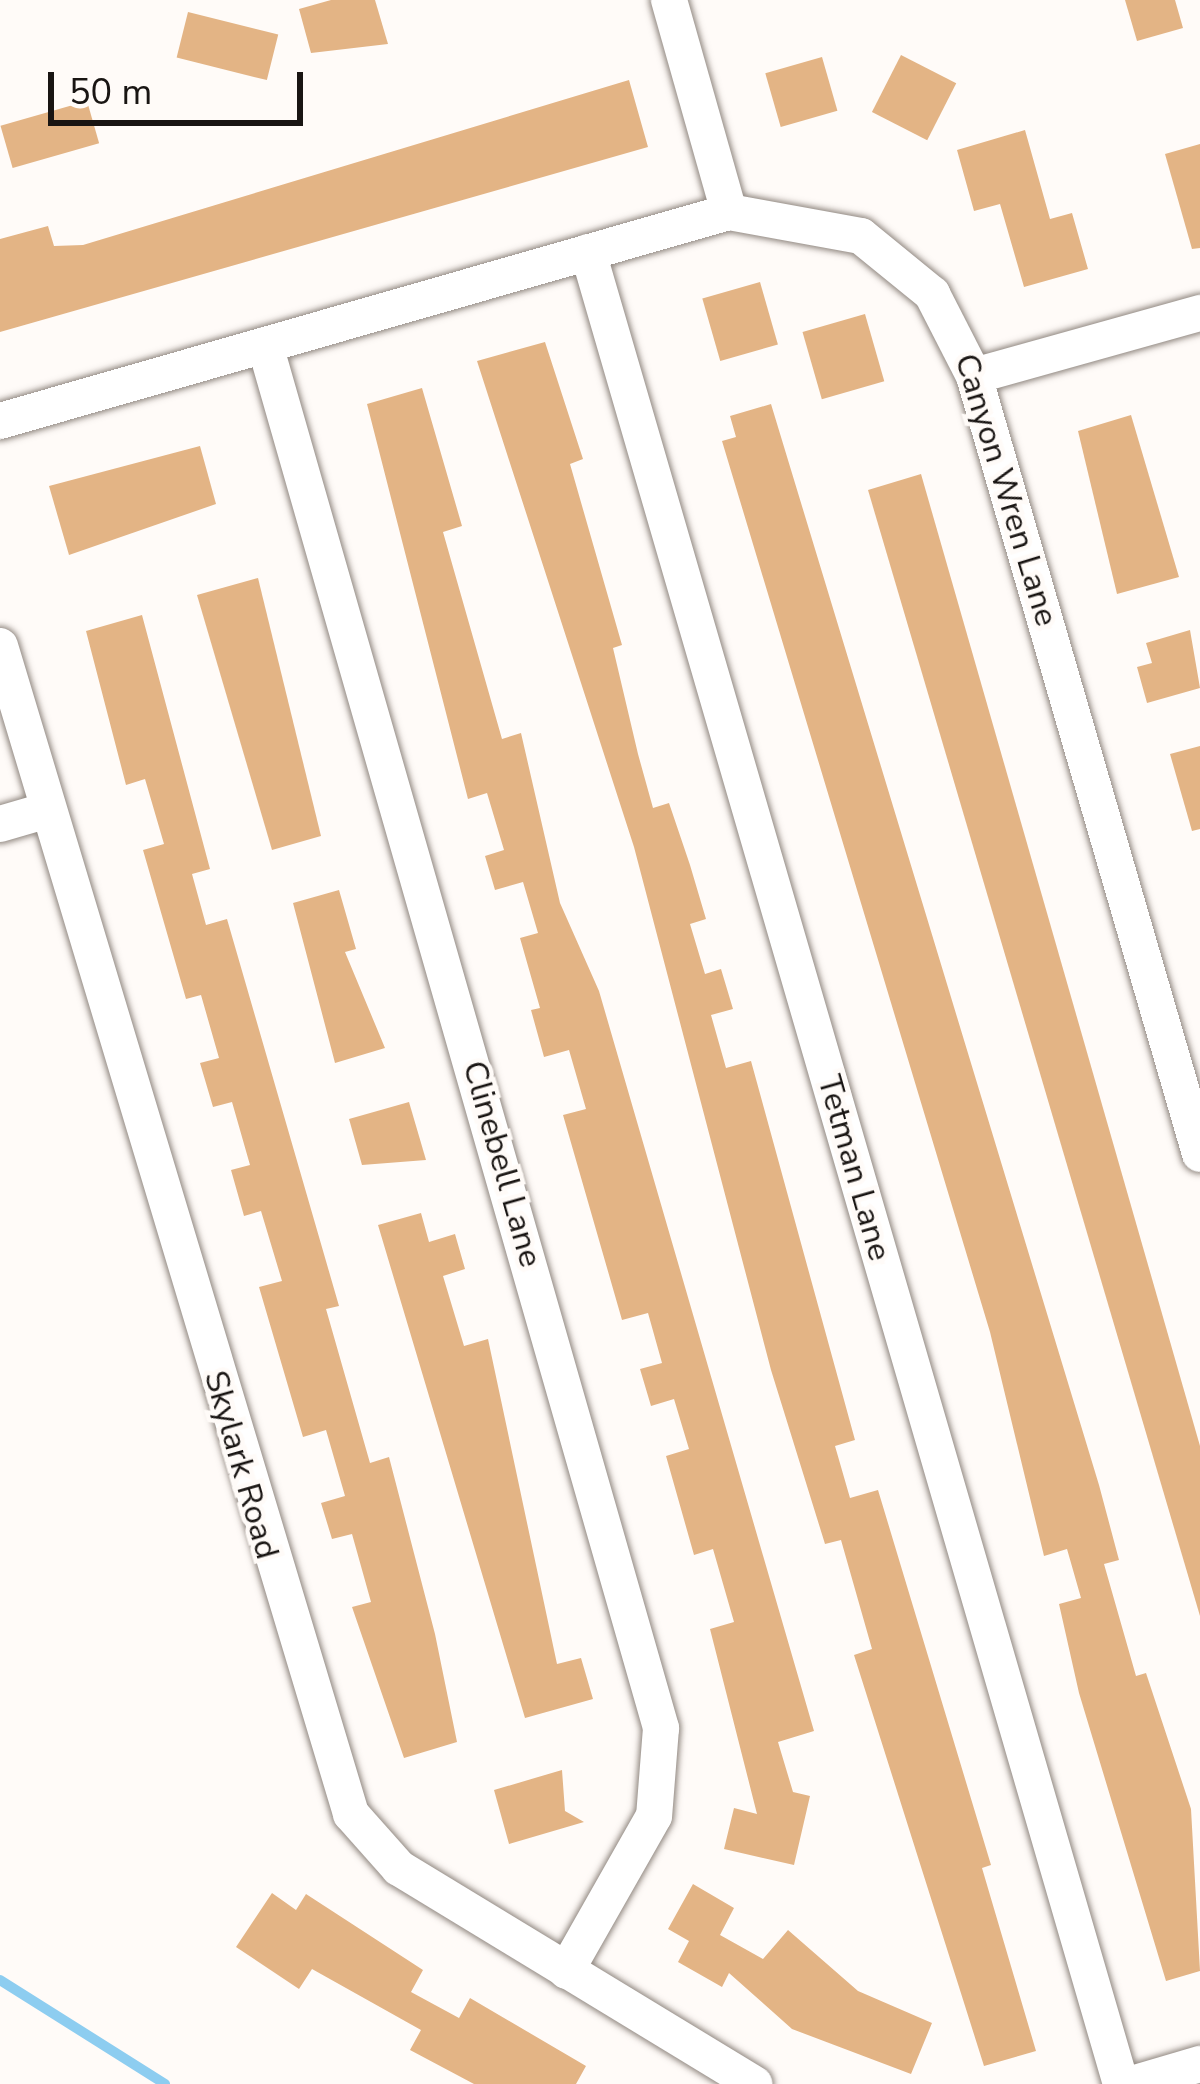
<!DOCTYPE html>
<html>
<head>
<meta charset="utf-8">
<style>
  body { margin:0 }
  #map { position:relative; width:1200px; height:2084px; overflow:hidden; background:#fffbf8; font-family:"Nunito Sans",sans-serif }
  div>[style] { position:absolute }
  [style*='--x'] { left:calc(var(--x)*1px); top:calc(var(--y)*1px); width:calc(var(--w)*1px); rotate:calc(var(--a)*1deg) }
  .stream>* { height:10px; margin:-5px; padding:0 5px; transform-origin:5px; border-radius:5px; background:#8dcdf0 }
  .building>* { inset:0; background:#e3b485; transform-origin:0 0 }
  .roads { filter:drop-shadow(0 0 3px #928982) drop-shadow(0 0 3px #928982) }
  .minor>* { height:36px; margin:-18px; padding:0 18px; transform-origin:18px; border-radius:18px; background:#fff }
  span { translate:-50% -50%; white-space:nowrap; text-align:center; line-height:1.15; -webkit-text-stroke:9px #fffbf8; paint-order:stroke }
  .street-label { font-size:33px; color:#191513 }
  .scale { position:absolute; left:48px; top:72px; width:255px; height:54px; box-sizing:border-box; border:6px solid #191513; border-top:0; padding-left:15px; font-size:36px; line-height:42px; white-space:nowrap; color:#191513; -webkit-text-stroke:9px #fffbf8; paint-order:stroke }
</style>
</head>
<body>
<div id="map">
  <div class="stream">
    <div style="--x:0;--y:1980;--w:195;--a:32.2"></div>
  </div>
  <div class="building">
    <div style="clip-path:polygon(331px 0,375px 0,388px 44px,311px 53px,299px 9px)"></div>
    <div style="clip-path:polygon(1125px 0,1175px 0,1183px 28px,1137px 41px)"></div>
    <div style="left:188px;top:12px;width:93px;height:47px;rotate:14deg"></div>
    <div style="left:901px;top:55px;width:62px;height:64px;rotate:27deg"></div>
    <div style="left:822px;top:57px;width:56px;height:59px;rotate:74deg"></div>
    <div style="clip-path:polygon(629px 80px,648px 147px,0 332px,0 239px,48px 226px,54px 246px,83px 245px)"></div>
    <div style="left:87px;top:101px;width:44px;height:90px;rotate:74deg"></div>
    <div style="clip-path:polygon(1025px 130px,1050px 219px,1072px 213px,1088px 269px,1024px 287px,1000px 204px,974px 211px,957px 150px)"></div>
    <div style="clip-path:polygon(1200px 144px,1200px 248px,1192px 249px,1165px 154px)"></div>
    <div style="left:760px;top:282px;width:65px;height:60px;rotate:74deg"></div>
    <div style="left:865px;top:314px;width:70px;height:65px;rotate:74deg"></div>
    <div style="clip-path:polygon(545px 342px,583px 459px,570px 464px,622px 645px,613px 648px,638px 754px,653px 808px,669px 803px,690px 865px,706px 919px,690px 924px,705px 974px,721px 969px,733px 1009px,711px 1015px,726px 1068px,751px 1061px,855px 1440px,835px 1446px,850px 1498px,878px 1490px,991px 1865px,982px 1868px,1036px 2051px,984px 2066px,854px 1655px,872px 1649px,841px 1540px,825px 1544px,771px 1370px,634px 847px,477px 361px)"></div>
    <div style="clip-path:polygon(422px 388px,462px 526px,443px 532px,502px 739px,521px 733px,560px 903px,599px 991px,814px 1731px,778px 1742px,793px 1792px,810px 1796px,794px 1865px,724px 1849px,734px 1808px,757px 1814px,710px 1629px,734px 1622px,713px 1549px,694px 1555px,666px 1456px,689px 1449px,674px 1399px,651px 1406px,640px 1369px,662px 1363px,648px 1313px,622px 1320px,563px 1115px,586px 1109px,569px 1050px,544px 1057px,531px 1010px,540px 1008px,520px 938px,538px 933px,523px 882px,495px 890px,485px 856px,504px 850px,487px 793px,468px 799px,367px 404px)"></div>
    <div style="clip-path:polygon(771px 404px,1099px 1485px,1119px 1560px,1104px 1564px,1136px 1676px,1146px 1673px,1191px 1809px,1200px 1971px,1166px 1981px,1079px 1693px,1059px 1604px,1081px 1598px,1067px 1549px,1044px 1556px,990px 1332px,722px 441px,736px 437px,730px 416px)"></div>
    <div style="clip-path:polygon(1131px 415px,1179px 577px,1117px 594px,1078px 431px)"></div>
    <div style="clip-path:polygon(200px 446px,216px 504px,69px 555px,49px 486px)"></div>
    <div style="clip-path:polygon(921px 474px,1200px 1446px,1200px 1616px,868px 490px)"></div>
    <div style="clip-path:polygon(258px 578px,321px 836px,272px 850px,197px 595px)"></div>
    <div style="clip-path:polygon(142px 615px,210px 869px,192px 874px,206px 925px,227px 919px,339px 1306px,326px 1309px,370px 1463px,389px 1457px,435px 1634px,457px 1742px,404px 1758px,352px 1607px,371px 1602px,352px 1534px,332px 1539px,321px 1503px,345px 1496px,326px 1430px,303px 1437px,259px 1287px,282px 1281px,261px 1211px,244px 1216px,231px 1170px,250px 1165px,232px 1102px,213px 1107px,200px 1063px,219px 1058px,201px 995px,186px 999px,143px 850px,164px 844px,145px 779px,126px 785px,86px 631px)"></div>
    <div style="clip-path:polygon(1190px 630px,1200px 688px,1147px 703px,1137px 667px,1152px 663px,1146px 643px)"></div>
    <div style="clip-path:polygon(1200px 746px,1200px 829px,1192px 831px,1170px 754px)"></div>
    <div style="clip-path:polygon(339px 890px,356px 949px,345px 952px,385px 1048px,335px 1063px,293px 903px)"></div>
    <div style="clip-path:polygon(409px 1102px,426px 1160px,362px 1165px,349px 1119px)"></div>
    <div style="clip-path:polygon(421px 1213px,429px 1242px,455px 1234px,465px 1269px,443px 1276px,464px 1346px,488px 1339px,557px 1664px,581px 1658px,593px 1699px,525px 1718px,378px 1225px)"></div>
    <div style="clip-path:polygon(562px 1770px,565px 1811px,584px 1822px,509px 1844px,494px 1790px)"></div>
    <div style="clip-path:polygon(693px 1884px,734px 1908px,720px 1935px,763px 1959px,788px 1930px,858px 1991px,932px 2023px,911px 2074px,792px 2029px,729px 1973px,722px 1987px,678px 1962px,689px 1941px,668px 1929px)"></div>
    <div style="clip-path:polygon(272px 1893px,296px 1910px,306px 1894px,423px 1970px,411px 1992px,459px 2018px,470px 1998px,586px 2066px,576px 2084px,474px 2084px,410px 2050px,421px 2030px,312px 1969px,299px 1989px,236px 1947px)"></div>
  </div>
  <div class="roads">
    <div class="minor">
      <div style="--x:669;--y:0;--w:220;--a:74.2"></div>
      <div style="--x:588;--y:252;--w:1908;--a:73.78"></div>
      <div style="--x:265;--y:345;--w:1439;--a:74.02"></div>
      <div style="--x:661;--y:1728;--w:88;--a:94.5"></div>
      <div style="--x:654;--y:1816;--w:178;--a:119.6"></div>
      <div style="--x:974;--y:376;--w:235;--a:-15.6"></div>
      <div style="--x:0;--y:421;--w:758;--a:-16"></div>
      <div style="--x:729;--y:212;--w:134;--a:10.3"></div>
      <div style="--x:861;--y:236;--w:92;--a:39.2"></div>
      <div style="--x:932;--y:294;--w:92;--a:62.9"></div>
      <div style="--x:974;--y:376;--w:810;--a:73.8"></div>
      <div style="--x:0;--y:646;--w:1220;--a:73.27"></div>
      <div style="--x:351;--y:1814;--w:72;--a:48.4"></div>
      <div style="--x:399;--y:1868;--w:416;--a:31.3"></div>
      <div style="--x:0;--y:824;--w:50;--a:-16.3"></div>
      <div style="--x:1132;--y:2084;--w:71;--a:-16.4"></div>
    </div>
  </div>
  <div class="street-label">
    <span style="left:1006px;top:490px;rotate:73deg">Canyon Wren Lane</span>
    <span style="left:502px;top:1164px;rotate:74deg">Clinebell Lane</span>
    <span style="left:854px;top:1168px;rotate:74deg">Tetman Lane</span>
    <span style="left:241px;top:1465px;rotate:74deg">Skylark Road</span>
  </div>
  <div class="scale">50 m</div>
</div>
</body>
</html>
